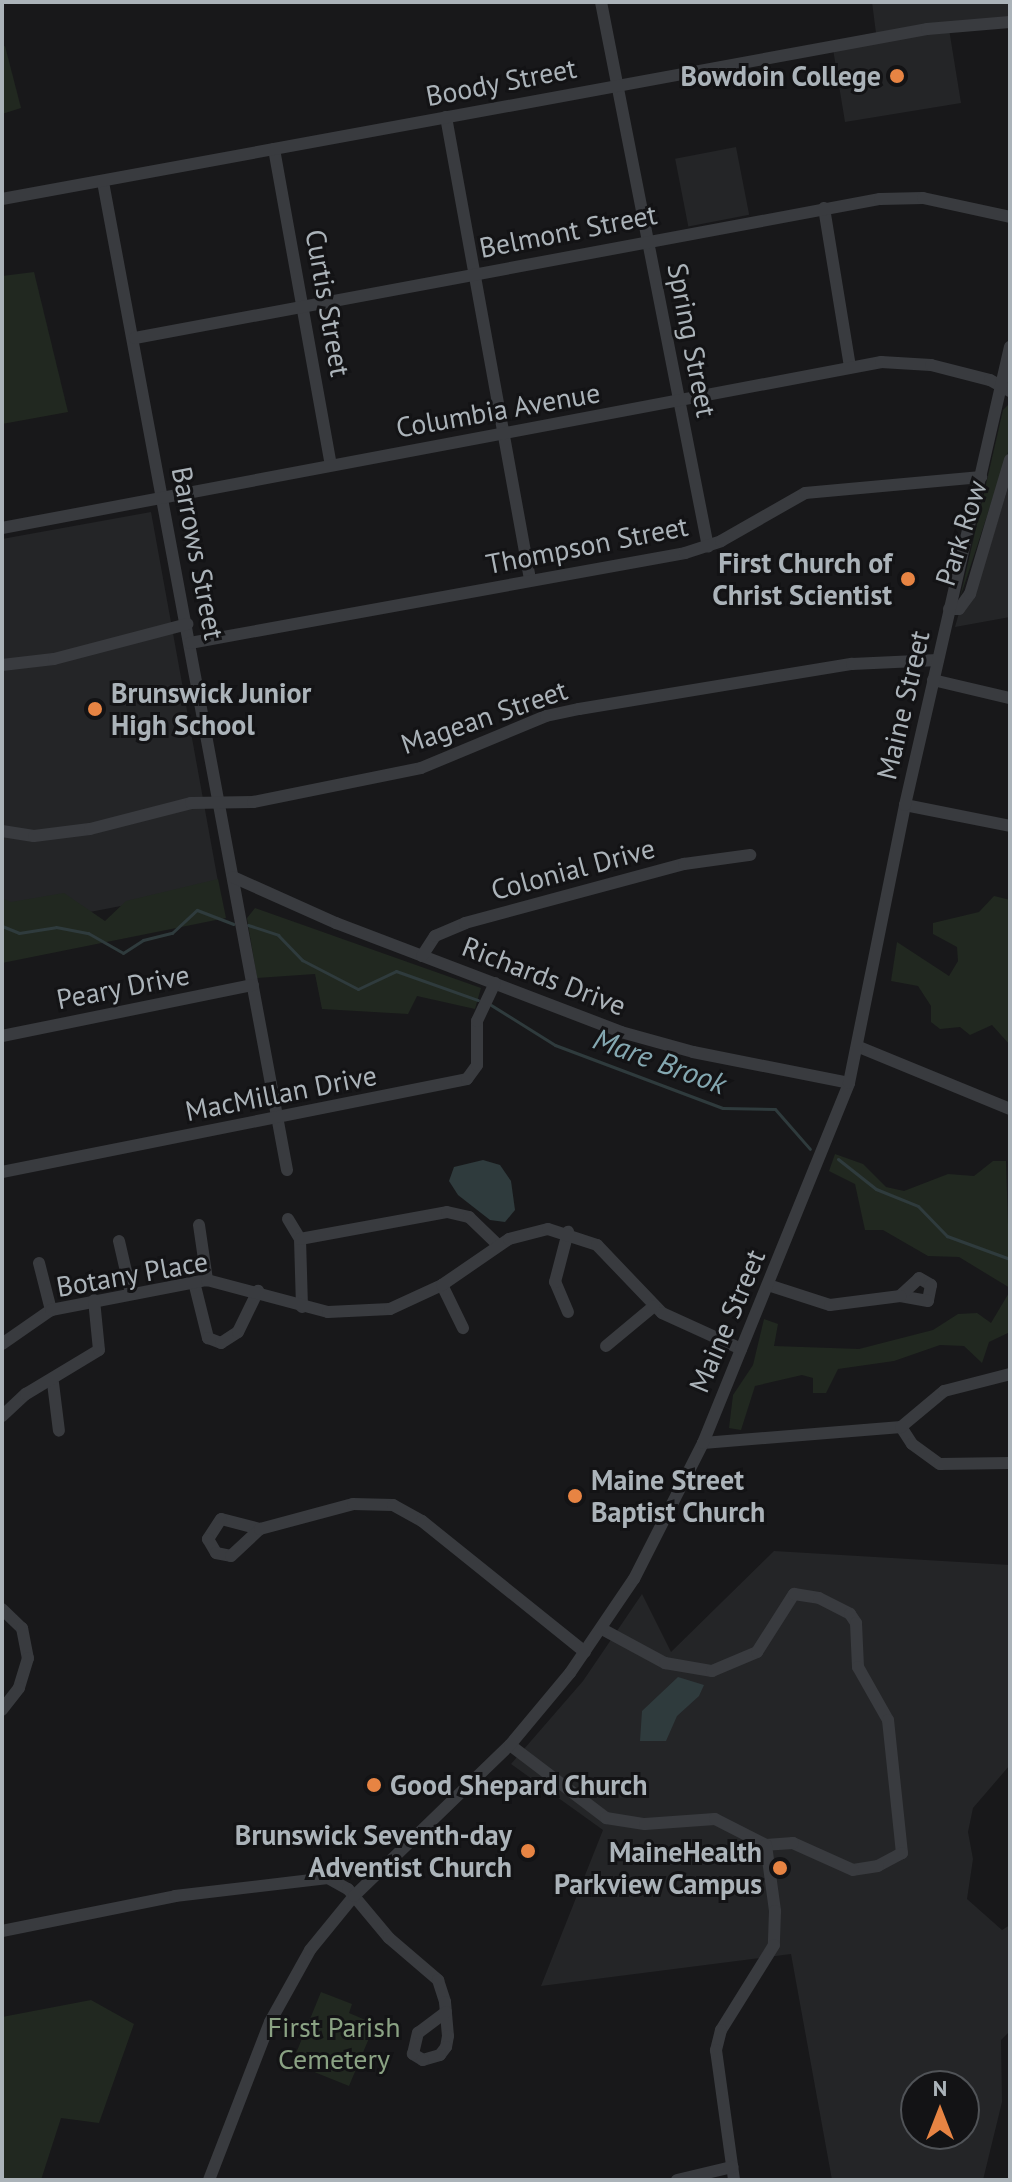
<!DOCTYPE html>
<html>
<head>
<meta charset="utf-8">
<style>
  body { margin:0 }
  #map { position:relative; width:1012px; height:2182px; overflow:hidden; background:#18181a; font-family:"PT Sans",sans-serif }
  div>[style] { position:absolute }
  [style*='--x'] { left:calc(var(--x)*1px); top:calc(var(--y)*1px); width:calc(var(--w)*1px); rotate:calc(var(--a)*1deg) }
  .built>* { inset:0; background:#242527; transform-origin:0 0 }
  .green>* { inset:0; background:#212820 }
  .water>* { inset:0; background:#2f3b3d }
  .stream>* { height:3px; margin:-1.5px; padding:0 1.5px; transform-origin:1.5px; border-radius:1.5px; background:#2f3b3d }
  .minor>* { height:12px; margin:-6px; padding:0 6px; transform-origin:6px; border-radius:6px; background:#393b3f }
  .dots>* { width:22px; height:22px; translate:-50% -50%; box-sizing:border-box; border:4px solid #131315; border-radius:50% }
  span { translate:-50% -50%; white-space:nowrap; text-align:center; line-height:1.15; -webkit-text-stroke:6px #131315; paint-order:stroke }
  .poi-label { font-size:28px; color:#abb3b9; font-weight:700 }
  .right { translate:-100% -50%; text-align:right }
  .left { translate:0 -50%; text-align:left }
  .street-label { font-size:28px; color:#abb3b9 }
  .park-label { font-size:28px; color:#8aa283 }
  .water-label { font-size:30px; color:#84a8b1; font-style:italic }
  .frame { position:absolute; inset:0; border:4px solid #abb3b9; pointer-events:none }
  .north { position:absolute; left:900px; top:2070px; width:80px; height:80px; box-sizing:border-box; background:#131315; border:2px solid #505357; border-radius:50%; rotate:0deg; font-size:22px; font-weight:700; line-height:32px; text-align:center; color:#abb3b9 }
  .north::after { content:''; display:block; margin:auto; width:28px; height:36px; background:#e78443; clip-path:polygon(50% 0,100% 100%,50% 72%,0 100%) }
</style>
</head>
<body>
<div id="map">
  <div class="built">
    <div style="clip-path:polygon(872px 2px,1010px 2px,1010px 18px,948px 23px,961px 103px,845px 122px,833px 49px,877px 41px)"></div>
    <div style="left:736px;top:147px;width:69px;height:62px;rotate:79deg"></div>
    <div style="clip-path:polygon(1010px 481px,1010px 617px,955px 627px,959px 613px,974px 598px)"></div>
    <div style="clip-path:polygon(151px 512px,219px 887px,2px 929px,2px 539px)"></div>
    <div style="clip-path:polygon(evenodd,774px 1551px,1010px 1565px,1010px 1765px,973px 1808px,968px 1832px,973px 1859px,967px 1899px,1002px 1930px,1010px 1925px,1010px 2031px,1001px 2040px,1002px 2102px,983px 2180px,832px 2180px,791px 1954px,541px 1986px,603px 1830px,511px 1764px,583px 1681px,642px 1594px,671px 1652px,774px 1551px,916px 2086px,964px 2086px,964px 2134px,916px 2134px,916px 2086px)"></div>
  </div>
  <div class="green">
    <div style="clip-path:polygon(5px 46px,21px 108px,2px 114px,2px 47px)"></div>
    <div style="clip-path:polygon(34px 272px,68px 412px,2px 424px,2px 276px)"></div>
    <div style="clip-path:polygon(1010px 403px,1010px 446px,960px 598px,1003px 410px)"></div>
    <div style="clip-path:polygon(218px 879px,226px 918px,2px 963px,2px 898px,11px 902px,64px 893px,105px 921px,126px 901px)"></div>
    <div style="clip-path:polygon(994px 896px,1010px 900px,1010px 1045px,992px 1025px,970px 1035px,960px 1027px,940px 1029px,931px 1022px,931px 1006px,918px 986px,891px 981px,897px 942px,949px 976px,958px 961px,957px 947px,933px 934px,933px 923px,979px 912px)"></div>
    <div style="clip-path:polygon(255px 908px,481px 988px,475px 1009px,417px 996px,408px 1014px,322px 1009px,315px 974px,257px 978px,247px 918px)"></div>
    <div style="clip-path:polygon(835px 1154px,863px 1164px,886px 1187px,904px 1191px,948px 1174px,974px 1176px,993px 1161px,1006px 1161px,1010px 1288px,959px 1257px,928px 1256px,883px 1230px,865px 1230px,855px 1184px,829px 1171px)"></div>
    <div style="clip-path:polygon(1010px 1291px,1010px 1332px,989px 1342px,982px 1363px,964px 1346px,940px 1345px,894px 1361px,838px 1369px,826px 1393px,813px 1393px,813px 1378px,802px 1375px,755px 1386px,741px 1430px,729px 1428px,733px 1395px,753px 1365px,764px 1319px,778px 1324px,774px 1346px,859px 1349px,933px 1330px,958px 1314px,977px 1313px,991px 1323px)"></div>
    <div style="clip-path:polygon(321px 1992px,352px 2004px,349px 2013px,375px 2024px,349px 2086px,292px 2063px)"></div>
    <div style="clip-path:polygon(91px 2000px,134px 2024px,99px 2123px,61px 2118px,41px 2180px,2px 2180px,2px 2017px)"></div>
  </div>
  <div class="water">
    <div style="clip-path:polygon(483px 1160px,500px 1165px,511px 1181px,515px 1210px,505px 1222px,490px 1220px,458px 1195px,449px 1181px,454px 1167px)"></div>
    <div style="clip-path:polygon(678px 1677px,704px 1685px,699px 1696px,677px 1716px,666px 1741px,640px 1741px,642px 1711px)"></div>
  </div>
  <div class="stream">
    <div style="--x:248;--y:925;--w:32;--a:18"></div>
    <div style="--x:278;--y:935;--w:35;--a:46"></div>
    <div style="--x:302;--y:960;--w:63;--a:27.4"></div>
    <div style="--x:358;--y:989;--w:42;--a:-25.3"></div>
    <div style="--x:396;--y:971;--w:87;--a:19.5"></div>
    <div style="--x:2;--y:926;--w:18;--a:22"></div>
    <div style="--x:19;--y:933;--w:37;--a:-9"></div>
    <div style="--x:56;--y:927;--w:33;--a:11"></div>
    <div style="--x:88;--y:933;--w:40;--a:29.7"></div>
    <div style="--x:123;--y:953;--w:24;--a:-33"></div>
    <div style="--x:143;--y:940;--w:30;--a:-14"></div>
    <div style="--x:172;--y:933;--w:34;--a:-43"></div>
    <div style="--x:197;--y:910;--w:39;--a:21"></div>
    <div style="--x:491;--y:1005;--w:75;--a:32"></div>
    <div style="--x:555;--y:1045;--w:179;--a:20.6"></div>
    <div style="--x:723;--y:1108;--w:52;--a:1.1"></div>
    <div style="--x:775;--y:1109;--w:53;--a:48.8"></div>
    <div style="--x:838;--y:1159;--w:48;--a:38.3"></div>
    <div style="--x:876;--y:1189;--w:45;--a:22"></div>
    <div style="--x:918;--y:1206;--w:42;--a:46"></div>
    <div style="--x:947;--y:1236;--w:67;--a:20.1"></div>
  </div>
  <div class="minor">
    <div style="--x:601;--y:2;--w:555;--a:78.89"></div>
    <div style="--x:446;--y:117;--w:471;--a:79.7"></div>
    <div style="--x:274;--y:149;--w:321;--a:79.8"></div>
    <div style="--x:103;--y:182;--w:1005;--a:79.45"></div>
    <div style="--x:2;--y:199;--w:940;--a:-10.41"></div>
    <div style="--x:927;--y:29;--w:83;--a:-4.8"></div>
    <div style="--x:824;--y:208;--w:161;--a:80.7"></div>
    <div style="--x:135;--y:338;--w:758;--a:-10.57"></div>
    <div style="--x:880;--y:199;--w:43;--a:-1.3"></div>
    <div style="--x:923;--y:198;--w:89;--a:12.3"></div>
    <div style="--x:2;--y:528;--w:895;--a:-10.69"></div>
    <div style="--x:881;--y:362;--w:50;--a:3.4"></div>
    <div style="--x:931;--y:365;--w:61;--a:14.3"></div>
    <div style="--x:990;--y:380;--w:23;--a:29"></div>
    <div style="--x:949;--y:609;--w:10;--a:0"></div>
    <div style="--x:959;--y:609;--w:19;--a:-54"></div>
    <div style="--x:970;--y:594;--w:140;--a:-73.4"></div>
    <div style="--x:190;--y:643;--w:503;--a:-10.3"></div>
    <div style="--x:685;--y:553;--w:38;--a:-18"></div>
    <div style="--x:721;--y:541;--w:97;--a:-29.7"></div>
    <div style="--x:805;--y:493;--w:177;--a:-5.2"></div>
    <div style="--x:2;--y:665;--w:52;--a:-6.6"></div>
    <div style="--x:54;--y:659;--w:138;--a:-14.7"></div>
    <div style="--x:933;--y:680;--w:79;--a:13.2"></div>
    <div style="--x:905;--y:805;--w:107;--a:11.3"></div>
    <div style="--x:2;--y:831;--w:32;--a:9"></div>
    <div style="--x:34;--y:836;--w:56;--a:-7.1"></div>
    <div style="--x:90;--y:829;--w:104;--a:-14.4"></div>
    <div style="--x:191;--y:803;--w:62;--a:-0.9"></div>
    <div style="--x:253;--y:802;--w:171;--a:-11.4"></div>
    <div style="--x:421;--y:768;--w:135;--a:-22.6"></div>
    <div style="--x:546;--y:716;--w:34;--a:-12"></div>
    <div style="--x:579;--y:709;--w:277;--a:-9.4"></div>
    <div style="--x:852;--y:664;--w:86;--a:-2.7"></div>
    <div style="--x:233;--y:877;--w:113;--a:24.1"></div>
    <div style="--x:336;--y:923;--w:305;--a:20.9"></div>
    <div style="--x:621;--y:1032;--w:75;--a:15.5"></div>
    <div style="--x:693;--y:1052;--w:159;--a:11.2"></div>
    <div style="--x:422;--y:956;--w:24;--a:-57"></div>
    <div style="--x:435;--y:936;--w:33;--a:-23"></div>
    <div style="--x:465;--y:923;--w:227;--a:-15.1"></div>
    <div style="--x:684;--y:864;--w:67;--a:-7.8"></div>
    <div style="--x:2;--y:1036;--w:256;--a:-11.5"></div>
    <div style="--x:859;--y:1047;--w:163;--a:22.3"></div>
    <div style="--x:2;--y:1172;--w:474;--a:-11.3"></div>
    <div style="--x:467;--y:1079;--w:17;--a:-54"></div>
    <div style="--x:477;--y:1065;--w:44;--a:-90"></div>
    <div style="--x:477;--y:1021;--w:42;--a:-64.7"></div>
    <div style="--x:288;--y:1219;--w:23;--a:59"></div>
    <div style="--x:300;--y:1239;--w:68;--a:88.3"></div>
    <div style="--x:199;--y:1225;--w:56;--a:81.7"></div>
    <div style="--x:300;--y:1239;--w:149;--a:-10.4"></div>
    <div style="--x:447;--y:1212;--w:23;--a:13"></div>
    <div style="--x:469;--y:1217;--w:40;--a:44"></div>
    <div style="--x:119;--y:1241;--w:53;--a:77"></div>
    <div style="--x:39;--y:1263;--w:49;--a:75.7"></div>
    <div style="--x:919;--y:1278;--w:14;--a:30"></div>
    <div style="--x:931;--y:1285;--w:16;--a:101"></div>
    <div style="--x:928;--y:1301;--w:28;--a:-170"></div>
    <div style="--x:900;--y:1296;--w:26;--a:-43"></div>
    <div style="--x:194;--y:1282;--w:58;--a:76"></div>
    <div style="--x:208;--y:1338;--w:14;--a:21"></div>
    <div style="--x:221;--y:1343;--w:20;--a:-33"></div>
    <div style="--x:238;--y:1332;--w:46;--a:-64"></div>
    <div style="--x:442;--y:1285;--w:48;--a:64"></div>
    <div style="--x:768;--y:1285;--w:65;--a:17.9"></div>
    <div style="--x:830;--y:1305;--w:71;--a:-7.3"></div>
    <div style="--x:568;--y:1312;--w:33;--a:-113"></div>
    <div style="--x:555;--y:1282;--w:52;--a:-75.4"></div>
    <div style="--x:2;--y:1344;--w:60;--a:-34.8"></div>
    <div style="--x:51;--y:1310;--w:159;--a:-10.9"></div>
    <div style="--x:207;--y:1280;--w:125;--a:14.8"></div>
    <div style="--x:328;--y:1312;--w:62;--a:-2.8"></div>
    <div style="--x:390;--y:1309;--w:57;--a:-24.8"></div>
    <div style="--x:442;--y:1285;--w:81;--a:-34.5"></div>
    <div style="--x:509;--y:1239;--w:40;--a:-14.4"></div>
    <div style="--x:548;--y:1229;--w:52;--a:18.1"></div>
    <div style="--x:597;--y:1245;--w:94;--a:46.3"></div>
    <div style="--x:662;--y:1313;--w:87;--a:24.5"></div>
    <div style="--x:606;--y:1346;--w:62;--a:-39.8"></div>
    <div style="--x:53;--y:1383;--w:48;--a:82.9"></div>
    <div style="--x:2;--y:1416;--w:33;--a:-43"></div>
    <div style="--x:26;--y:1394;--w:85;--a:-31.1"></div>
    <div style="--x:99;--y:1350;--w:50;--a:-95.7"></div>
    <div style="--x:901;--y:1427;--w:20;--a:57"></div>
    <div style="--x:912;--y:1444;--w:34;--a:36"></div>
    <div style="--x:940;--y:1464;--w:70;--a:-0.8"></div>
    <div style="--x:703;--y:1443;--w:199;--a:-4.6"></div>
    <div style="--x:901;--y:1427;--w:56;--a:-39.9"></div>
    <div style="--x:944;--y:1391;--w:68;--a:-14.4"></div>
    <div style="--x:260;--y:1529;--w:40;--a:-165.6"></div>
    <div style="--x:221;--y:1519;--w:24;--a:123"></div>
    <div style="--x:208;--y:1539;--w:16;--a:60"></div>
    <div style="--x:216;--y:1553;--w:15;--a:11"></div>
    <div style="--x:231;--y:1556;--w:40;--a:-43"></div>
    <div style="--x:260;--y:1529;--w:96;--a:-15"></div>
    <div style="--x:353;--y:1504;--w:40;--a:1.4"></div>
    <div style="--x:393;--y:1505;--w:33;--a:29"></div>
    <div style="--x:422;--y:1521;--w:209;--a:38.8"></div>
    <div style="--x:2;--y:1609;--w:28;--a:44"></div>
    <div style="--x:22;--y:1628;--w:31;--a:79"></div>
    <div style="--x:28;--y:1658;--w:31;--a:107"></div>
    <div style="--x:19;--y:1688;--w:28;--a:128"></div>
    <div style="--x:602;--y:1629;--w:72;--a:28.4"></div>
    <div style="--x:665;--y:1663;--w:48;--a:9.7"></div>
    <div style="--x:712;--y:1671;--w:49;--a:-22.9"></div>
    <div style="--x:757;--y:1652;--w:69;--a:-57.5"></div>
    <div style="--x:794;--y:1594;--w:25;--a:9"></div>
    <div style="--x:819;--y:1598;--w:35;--a:27"></div>
    <div style="--x:850;--y:1614;--w:11;--a:56"></div>
    <div style="--x:856;--y:1623;--w:44;--a:87.4"></div>
    <div style="--x:858;--y:1667;--w:61;--a:60.5"></div>
    <div style="--x:888;--y:1720;--w:134;--a:84"></div>
    <div style="--x:902;--y:1853;--w:27;--a:152"></div>
    <div style="--x:878;--y:1866;--w:25;--a:171"></div>
    <div style="--x:853;--y:1870;--w:66;--a:-155.8"></div>
    <div style="--x:793;--y:1843;--w:27;--a:176"></div>
    <div style="--x:510;--y:1745;--w:121;--a:37.2"></div>
    <div style="--x:606;--y:1818;--w:39;--a:9"></div>
    <div style="--x:645;--y:1824;--w:70;--a:-4.1"></div>
    <div style="--x:715;--y:1819;--w:57;--a:27"></div>
    <div style="--x:766;--y:1845;--w:67;--a:82.2"></div>
    <div style="--x:775;--y:1911;--w:34;--a:92"></div>
    <div style="--x:774;--y:1945;--w:100;--a:121.9"></div>
    <div style="--x:721;--y:2030;--w:21;--a:104"></div>
    <div style="--x:716;--y:2050;--w:131;--a:82.1"></div>
    <div style="--x:2;--y:1931;--w:177;--a:-11.4"></div>
    <div style="--x:175;--y:1896;--w:154;--a:-6.7"></div>
    <div style="--x:328;--y:1878;--w:23;--a:29"></div>
    <div style="--x:348;--y:1889;--w:64;--a:50.1"></div>
    <div style="--x:389;--y:1938;--w:65;--a:40.6"></div>
    <div style="--x:438;--y:1980;--w:23;--a:72"></div>
    <div style="--x:445;--y:2002;--w:34;--a:85"></div>
    <div style="--x:448;--y:2036;--w:11;--a:100"></div>
    <div style="--x:446;--y:2047;--w:10;--a:127"></div>
    <div style="--x:440;--y:2055;--w:18;--a:164"></div>
    <div style="--x:423;--y:2060;--w:12;--a:-149"></div>
    <div style="--x:413;--y:2054;--w:22;--a:-77"></div>
    <div style="--x:418;--y:2033;--w:35;--a:-37"></div>
    <div style="--x:209;--y:2180;--w:169;--a:-68.9"></div>
    <div style="--x:270;--y:2022;--w:82;--a:-60.9"></div>
    <div style="--x:310;--y:1950;--w:70;--a:-50.8"></div>
    <div style="--x:354;--y:1896;--w:217;--a:-44.1"></div>
    <div style="--x:510;--y:1745;--w:94;--a:-50.2"></div>
    <div style="--x:570;--y:1673;--w:114;--a:-55.8"></div>
    <div style="--x:634;--y:1579;--w:153;--a:-63.1"></div>
    <div style="--x:703;--y:1443;--w:388;--a:-67.9"></div>
    <div style="--x:849;--y:1083;--w:284;--a:-78.6"></div>
    <div style="--x:905;--y:805;--w:470;--a:-77.1"></div>
    <div style="--x:677;--y:2180;--w:57;--a:-13.3"></div>
  </div>
  <div class="dots">
    <div style="left:897px;top:76px;background:#e78443"></div>
    <div style="left:908px;top:579px;background:#e78443"></div>
    <div style="left:95px;top:709px;background:#e78443"></div>
    <div style="left:575px;top:1496px;background:#e78443"></div>
    <div style="left:374px;top:1785px;background:#e78443"></div>
    <div style="left:528px;top:1851px;background:#e78443"></div>
    <div style="left:780px;top:1868px;background:#e78443"></div>
  </div>
  <div class="poi-label">
    <span class="right" style="left:881px;top:76px">Bowdoin College</span>
    <span class="right" style="left:892px;top:579px">First Church of<br>Christ Scientist</span>
    <span class="left" style="left:111px;top:709px">Brunswick Junior<br>High School</span>
    <span class="left" style="left:591px;top:1496px">Maine Street<br>Baptist Church</span>
    <span class="left" style="left:390px;top:1785px">Good Shepard Church</span>
    <span class="right" style="left:512px;top:1851px">Brunswick Seventh-day<br>Adventist Church</span>
    <span class="right" style="left:762px;top:1868px">MaineHealth<br>Parkview Campus</span>
  </div>
  <div class="street-label">
    <span style="left:501px;top:82px;rotate:-11deg">Boody Street</span>
    <span style="left:568px;top:231px;rotate:-11deg">Belmont Street</span>
    <span style="left:328px;top:303px;rotate:80deg">Curtis Street</span>
    <span style="left:692px;top:340px;rotate:79deg">Spring Street</span>
    <span style="left:498px;top:410px;rotate:-10deg">Columbia Avenue</span>
    <span style="left:961px;top:533px;rotate:-72deg">Park Row</span>
    <span style="left:587px;top:545px;rotate:-11deg">Thompson Street</span>
    <span style="left:198px;top:553px;rotate:79deg">Barrows Street</span>
    <span style="left:903px;top:705px;rotate:-77deg">Maine Street</span>
    <span style="left:484px;top:717px;rotate:-19deg">Magean Street</span>
    <span style="left:573px;top:869px;rotate:-15deg">Colonial Drive</span>
    <span style="left:544px;top:976px;rotate:21deg">Richards Drive</span>
    <span style="left:123px;top:987px;rotate:-11deg">Peary Drive</span>
    <span style="left:281px;top:1093px;rotate:-11deg">MacMillan Drive</span>
    <span style="left:132px;top:1274px;rotate:-10deg">Botany Place</span>
    <span style="left:727px;top:1321px;rotate:-67deg">Maine Street</span>
  </div>
  <div class="park-label">
    <span style="left:334px;top:2043px">First Parish<br>Cemetery</span>
  </div>
  <div class="water-label">
    <span style="left:660px;top:1061px;rotate:20deg">Mare Brook</span>
  </div>
  <div class="frame"></div>
  <div class="north">N</div>
</div>
</body>
</html>
